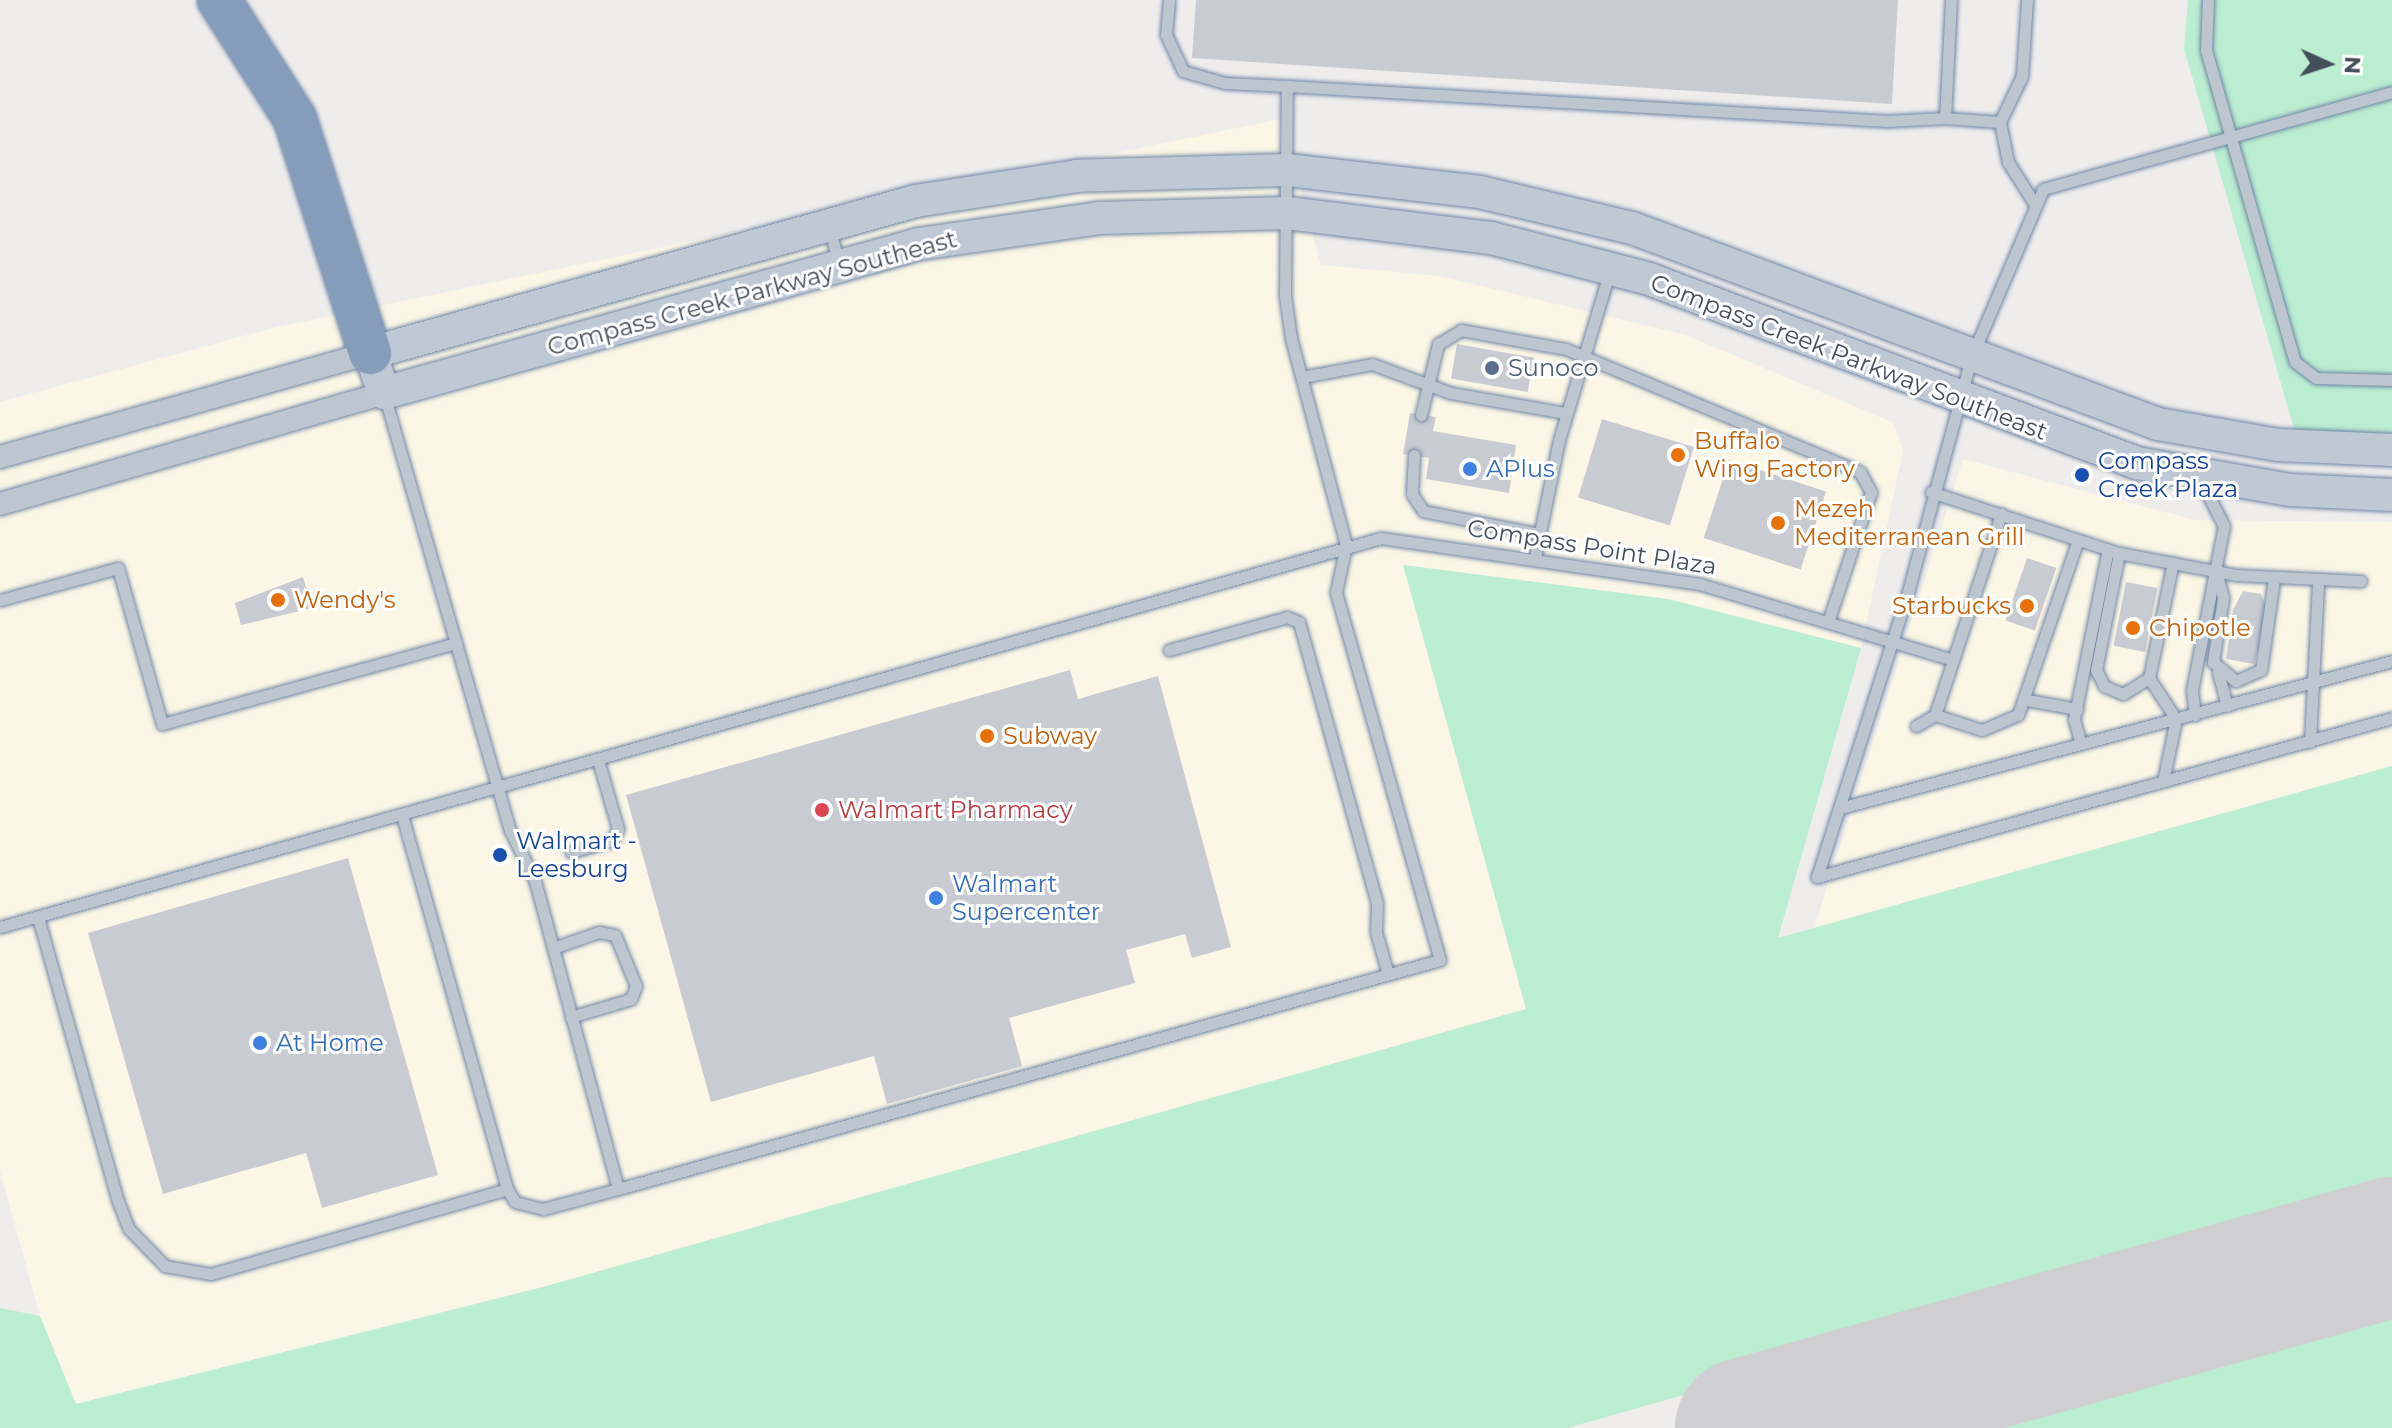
<!DOCTYPE html>
<html>
<head>
<meta charset="utf-8">
<style>
  body { margin:0 }
  #map { position:relative; width:2392px; height:1428px; overflow:hidden; background:#efedec; font-family:Montserrat,sans-serif }
  div>[style] { position:absolute }
  [style*='--x'] { left:calc(var(--x)*1px); top:calc(var(--y)*1px); width:calc(var(--w)*1px); rotate:calc(var(--a)*1deg) }
  .commercial>* { inset:0; background:#fbf6e5 }
  .green>* { inset:0; background:#bbedd1 }
  .runway>* { height:140px; margin:-70px; padding:0 70px; transform-origin:70px; border-radius:70px; background:#cfcfd2 }
  .building>* { inset:0; background:#c9cbd2; transform-origin:0 0 }
  .roads { filter:drop-shadow(0 0 2px #7087a7) drop-shadow(0 0 2px #7087a7) }
  .lane>* { height:11px; margin:-5.5px; padding:0 5.5px; transform-origin:5.5px; border-radius:5.5px; background:#bdc6cf }
  .street>* { height:22px; margin:-11px; padding:0 11px; transform-origin:11px; border-radius:11px; background:#bdc6cf }
  .secondary>* { height:32px; margin:-16px; padding:0 16px; transform-origin:16px; border-radius:16px; background:#bfc9d6 }
  .highway>* { height:42px; margin:-21px; padding:0 21px; transform-origin:21px; border-radius:21px; background:#859cbb }
  .dots>* { width:22px; height:22px; translate:-50% -50%; box-sizing:border-box; border:4px solid #fff; border-radius:50% }
  span { translate:-50% -50%; white-space:nowrap; text-align:center; line-height:1.15; -webkit-text-stroke:6px #fff; paint-order:stroke }
  .street-label { font-size:24px; color:#454f59 }
  .service-label { font-size:24px; color:#4e5e75 }
  .left { translate:0 -50%; text-align:left }
  .food-label { font-size:24px; color:#c56008 }
  .right { translate:-100% -50%; text-align:right }
  .transit-label { font-size:24px; color:#164399 }
  .shop-label { font-size:24px; color:#366cbe }
  .health-label { font-size:24px; color:#be3a42 }
  .north { position:absolute; left:2288px; top:24px; width:80px; height:80px; -webkit-text-stroke:6px #fff; paint-order:stroke; rotate:93deg; font-size:22px; font-weight:700; line-height:32px; text-align:center; color:#454f59 }
  .north::after { content:''; display:block; margin:auto; width:28px; height:36px; background:#454f59; clip-path:polygon(50% 0,100% 100%,50% 72%,0 100%) }
</style>
</head>
<body>
<div id="map">
  <div class="commercial">
    <div style="clip-path:polygon(1280px 119px,1321px 265px,1439px 276px,1686px 335px,1894px 423px,1903px 451px,1861px 648px,1668px 599px,1404px 565px,1526px 1009px,543px 1287px,76px 1404px,40px 1316px,0 1171px,0 402px,273px 328px)"></div>
    <div style="clip-path:polygon(1963px 459px,2195px 520px,2392px 522px,2392px 766px,1814px 928px)"></div>
  </div>
  <div class="green">
    <div style="clip-path:polygon(2188px 0,2392px 0,2392px 438px,2295px 432px,2184px 49px)"></div>
    <div style="clip-path:polygon(1403px 565px,1668px 599px,1861px 648px,1778px 938px,2392px 766px,2392px 1195px,1567px 1428px,0 1428px,0 1308px,40px 1316px,76px 1404px,543px 1287px,1526px 1009px)"></div>
    <div style="clip-path:polygon(2392px 1293px,2392px 1428px,1910px 1428px)"></div>
  </div>
  <div class="runway">
    <div style="--x:1745;--y:1428;--w:672;--a:-15.63"></div>
  </div>
  <div class="building">
    <div style="clip-path:polygon(1196px 0,1898px 0,1892px 104px,1192px 58px)"></div>
    <div style="left:1457px;top:344px;width:78px;height:35px;rotate:10deg"></div>
    <div style="clip-path:polygon(1410px 413px,1436px 417px,1433px 431px,1516px 445px,1509px 493px,1426px 479px,1429px 458px,1403px 454px)"></div>
    <div style="left:1602px;top:419px;width:96px;height:82px;rotate:17deg"></div>
    <div style="left:1729px;top:460px;width:102px;height:82px;rotate:18deg"></div>
    <div style="left:2027px;top:558px;width:31px;height:66px;rotate:19deg"></div>
    <div style="clip-path:polygon(303px 577px,312px 608px,241px 625px,235px 603px)"></div>
    <div style="left:2126px;top:582px;width:32px;height:65px;rotate:11deg"></div>
    <div style="clip-path:polygon(2243px 591px,2261px 594px,2268px 612px,2254px 664px,2226px 659px,2233px 610px)"></div>
    <div style="clip-path:polygon(1070px 670px,1078px 699px,1158px 676px,1231px 947px,1192px 958px,1185px 934px,1126px 950px,1135px 983px,1009px 1018px,1022px 1066px,887px 1104px,874px 1056px,711px 1102px,626px 795px)"></div>
    <div style="clip-path:polygon(348px 858px,438px 1175px,322px 1208px,306px 1153px,163px 1194px,88px 933px)"></div>
  </div>
  <div class="roads">
    <div class="lane">
      <div style="--x:1951;--y:0;--w:118;--a:92.9"></div>
      <div style="--x:1945;--y:118;--w:55;--a:4.2"></div>
      <div style="--x:2027;--y:0;--w:76;--a:93.8"></div>
      <div style="--x:2022;--y:76;--w:51;--a:115.6"></div>
      <div style="--x:2000;--y:122;--w:41;--a:78.7"></div>
      <div style="--x:2008;--y:162;--w:49;--a:57.6"></div>
      <div style="--x:2208;--y:0;--w:50;--a:92.3"></div>
      <div style="--x:2206;--y:50;--w:324;--a:74.1"></div>
      <div style="--x:2295;--y:362;--w:26;--a:37"></div>
      <div style="--x:2316;--y:378;--w:76;--a:1.5"></div>
      <div style="--x:1287;--y:86;--w:601;--a:3.34"></div>
      <div style="--x:1887;--y:121;--w:58;--a:-3"></div>
      <div style="--x:829;--y:227;--w:38;--a:75"></div>
      <div style="--x:1302;--y:377;--w:71;--a:-10.5"></div>
      <div style="--x:1372;--y:364;--w:84;--a:20.2"></div>
      <div style="--x:1451;--y:393;--w:117;--a:9.9"></div>
      <div style="--x:384;--y:394;--w:454;--a:73.9"></div>
      <div style="--x:510;--y:830;--w:57;--a:63.9"></div>
      <div style="--x:535;--y:881;--w:319;--a:74.9"></div>
      <div style="--x:618;--y:1189;--w:853;--a:-15.57"></div>
      <div style="--x:1440;--y:960;--w:382;--a:-105.8"></div>
      <div style="--x:1336;--y:592;--w:48;--a:-78"></div>
      <div style="--x:1346;--y:545;--w:214;--a:-104.9"></div>
      <div style="--x:1291;--y:338;--w:42;--a:-98.1"></div>
      <div style="--x:1285;--y:296;--w:210;--a:-89.5"></div>
      <div style="--x:1287;--y:86;--w:62;--a:-177.2"></div>
      <div style="--x:1225;--y:83;--w:44;--a:-164.1"></div>
      <div style="--x:1183;--y:71;--w:40;--a:-115"></div>
      <div style="--x:1166;--y:35;--w:35;--a:-85"></div>
      <div style="--x:1421;--y:415;--w:73;--a:-76.5"></div>
      <div style="--x:1438;--y:344;--w:27;--a:-31"></div>
      <div style="--x:1461;--y:330;--w:107;--a:10.3"></div>
      <div style="--x:1566;--y:349;--w:319;--a:22.7"></div>
      <div style="--x:1860;--y:472;--w:23;--a:61"></div>
      <div style="--x:1871;--y:492;--w:134;--a:108.3"></div>
      <div style="--x:1414;--y:455;--w:39;--a:93"></div>
      <div style="--x:1412;--y:494;--w:20;--a:57"></div>
      <div style="--x:1423;--y:511;--w:118;--a:11.2"></div>
      <div style="--x:1931;--y:492;--w:198;--a:18"></div>
      <div style="--x:2119;--y:553;--w:120;--a:10.6"></div>
      <div style="--x:2237;--y:575;--w:124;--a:2.8"></div>
      <div style="--x:2119;--y:553;--w:119;--a:101.1"></div>
      <div style="--x:2096;--y:670;--w:18;--a:63"></div>
      <div style="--x:2104;--y:686;--w:21;--a:23"></div>
      <div style="--x:2123;--y:694;--w:31;--a:-32"></div>
      <div style="--x:2149;--y:678;--w:118;--a:-78.3"></div>
      <div style="--x:1535;--y:557;--w:119;--a:-78.4"></div>
      <div style="--x:1559;--y:440;--w:174;--a:-73.3"></div>
      <div style="--x:2217;--y:575;--w:24;--a:75"></div>
      <div style="--x:2223;--y:598;--w:65;--a:98.9"></div>
      <div style="--x:2213;--y:662;--w:30;--a:40"></div>
      <div style="--x:2236;--y:681;--w:27;--a:-24"></div>
      <div style="--x:2261;--y:670;--w:92;--a:-81.9"></div>
      <div style="--x:0;--y:600;--w:122;--a:-15.2"></div>
      <div style="--x:118;--y:568;--w:162;--a:74.2"></div>
      <div style="--x:162;--y:724;--w:305;--a:-15.4"></div>
      <div style="--x:1169;--y:650;--w:123;--a:-15.6"></div>
      <div style="--x:1287;--y:617;--w:13;--a:23"></div>
      <div style="--x:1299;--y:622;--w:292;--a:74.5"></div>
      <div style="--x:1377;--y:903;--w:29;--a:92"></div>
      <div style="--x:1376;--y:932;--w:44;--a:74.1"></div>
      <div style="--x:2218;--y:672;--w:35;--a:75"></div>
      <div style="--x:2149;--y:678;--w:49;--a:56.6"></div>
      <div style="--x:2176;--y:719;--w:59;--a:101.7"></div>
      <div style="--x:2027;--y:700;--w:51;--a:10.2"></div>
      <div style="--x:1935;--y:715;--w:49;--a:17.7"></div>
      <div style="--x:1982;--y:730;--w:39;--a:-23"></div>
      <div style="--x:2018;--y:715;--w:185;--a:-71.1"></div>
      <div style="--x:2195;--y:715;--w:25;--a:-97"></div>
      <div style="--x:2192;--y:690;--w:167;--a:-79"></div>
      <div style="--x:2224;--y:526;--w:48;--a:-117.1"></div>
      <div style="--x:1916;--y:726;--w:22;--a:-30"></div>
      <div style="--x:1935;--y:715;--w:212;--a:-71.8"></div>
      <div style="--x:2310;--y:742;--w:158;--a:-87.1"></div>
      <div style="--x:2081;--y:744;--w:26;--a:-106"></div>
      <div style="--x:2074;--y:719;--w:173;--a:-78.7"></div>
      <div style="--x:1840;--y:808;--w:571;--a:-14.91"></div>
      <div style="--x:402;--y:815;--w:388;--a:74.3"></div>
      <div style="--x:507;--y:1189;--w:15;--a:58"></div>
      <div style="--x:515;--y:1202;--w:29;--a:14"></div>
      <div style="--x:543;--y:1209;--w:78;--a:-14.9"></div>
      <div style="--x:571;--y:852;--w:44;--a:-15.9"></div>
      <div style="--x:613;--y:840;--w:12;--a:-66"></div>
      <div style="--x:618;--y:829;--w:69;--a:-106.1"></div>
      <div style="--x:1817;--y:877;--w:303;--a:-72.3"></div>
      <div style="--x:1909;--y:588;--w:238;--a:-74.9"></div>
      <div style="--x:1971;--y:358;--w:184;--a:-66.9"></div>
      <div style="--x:2043;--y:189;--w:362;--a:-15.5"></div>
      <div style="--x:1817;--y:877;--w:597;--a:-15.46"></div>
      <div style="--x:38;--y:917;--w:295;--a:74.3"></div>
      <div style="--x:118;--y:1201;--w:30;--a:69"></div>
      <div style="--x:129;--y:1229;--w:52;--a:45.8"></div>
      <div style="--x:165;--y:1266;--w:47;--a:9.9"></div>
      <div style="--x:211;--y:1274;--w:308;--a:-16"></div>
      <div style="--x:0;--y:927;--w:1435;--a:-15.73"></div>
      <div style="--x:1381;--y:538;--w:322;--a:8.2"></div>
      <div style="--x:1700;--y:584;--w:264;--a:16.7"></div>
      <div style="--x:553;--y:948;--w:49;--a:-19.2"></div>
      <div style="--x:599;--y:932;--w:16;--a:11"></div>
      <div style="--x:615;--y:935;--w:55;--a:67.6"></div>
      <div style="--x:636;--y:986;--w:14;--a:111"></div>
      <div style="--x:631;--y:999;--w:63;--a:163.3"></div>
    </div>
    <div class="street">
      <div style="--x:0;--y:457;--w:384;--a:-15.7"></div>
      <div style="--x:0;--y:504;--w:400;--a:-16.1"></div>
    </div>
    <div class="secondary">
      <div style="--x:2392;--y:450;--w:114;--a:-177.5"></div>
      <div style="--x:2278;--y:445;--w:122;--a:-170.1"></div>
      <div style="--x:2158;--y:424;--w:561;--a:-159.56"></div>
      <div style="--x:1632;--y:228;--w:156;--a:-166.7"></div>
      <div style="--x:1480;--y:192;--w:195;--a:-173.5"></div>
      <div style="--x:1286;--y:170;--w:209;--a:178.4"></div>
      <div style="--x:1077;--y:176;--w:163;--a:171.2"></div>
      <div style="--x:916;--y:201;--w:567;--a:164.44"></div>
      <div style="--x:370;--y:353;--w:42;--a:70.7"></div>
      <div style="--x:384;--y:393;--w:555;--a:-15.56"></div>
      <div style="--x:919;--y:244;--w:182;--a:-8.2"></div>
      <div style="--x:1099;--y:218;--w:188;--a:-1.5"></div>
      <div style="--x:1287;--y:213;--w:206;--a:7"></div>
      <div style="--x:1491;--y:238;--w:163;--a:14.5"></div>
      <div style="--x:1649;--y:279;--w:522;--a:20.66"></div>
      <div style="--x:2137;--y:463;--w:155;--a:10"></div>
      <div style="--x:2290;--y:490;--w:102;--a:2.8"></div>
    </div>
    <div class="highway">
      <div style="--x:219;--y:0;--w:141;--a:57.4"></div>
      <div style="--x:295;--y:119;--w:246;--a:72.2"></div>
    </div>
  </div>
  <div class="dots">
    <div style="left:1492px;top:368px;background:#5c6f8a"></div>
    <div style="left:1678px;top:455px;background:#e8710a"></div>
    <div style="left:1470px;top:469px;background:#3f7fe0"></div>
    <div style="left:2082px;top:475px;background:#1a4fb4"></div>
    <div style="left:1778px;top:523px;background:#e8710a"></div>
    <div style="left:278px;top:600px;background:#e8710a"></div>
    <div style="left:2027px;top:606px;background:#e8710a"></div>
    <div style="left:2133px;top:628px;background:#e8710a"></div>
    <div style="left:987px;top:736px;background:#e8710a"></div>
    <div style="left:822px;top:810px;background:#e0444e"></div>
    <div style="left:500px;top:855px;background:#1a4fb4"></div>
    <div style="left:936px;top:898px;background:#3f7fe0"></div>
    <div style="left:260px;top:1043px;background:#3f7fe0"></div>
  </div>
  <div class="street-label">
    <span style="left:752px;top:293px;rotate:-15deg">Compass Creek Parkway Southeast</span>
    <span style="left:1849px;top:357px;rotate:21deg">Compass Creek Parkway Southeast</span>
    <span style="left:1592px;top:547px;rotate:9deg">Compass Point Plaza</span>
  </div>
  <div class="service-label">
    <span class="left" style="left:1508px;top:368px">Sunoco</span>
  </div>
  <div class="food-label">
    <span class="left" style="left:1694px;top:455px">Buffalo<br>Wing Factory</span>
    <span class="left" style="left:1794px;top:523px">Mezeh<br>Mediterranean Grill</span>
    <span class="left" style="left:294px;top:600px">Wendy's</span>
    <span class="right" style="left:2011px;top:606px">Starbucks</span>
    <span class="left" style="left:2149px;top:628px">Chipotle</span>
    <span class="left" style="left:1003px;top:736px">Subway</span>
  </div>
  <div class="transit-label">
    <span class="left" style="left:2098px;top:475px">Compass<br>Creek Plaza</span>
    <span class="left" style="left:516px;top:855px">Walmart -<br>Leesburg</span>
  </div>
  <div class="shop-label">
    <span class="left" style="left:1486px;top:469px">APlus</span>
    <span class="left" style="left:952px;top:898px">Walmart<br>Supercenter</span>
    <span class="left" style="left:276px;top:1043px">At Home</span>
  </div>
  <div class="health-label">
    <span class="left" style="left:838px;top:810px">Walmart Pharmacy</span>
  </div>
  <div class="north">N</div>
</div>
</body>
</html>
